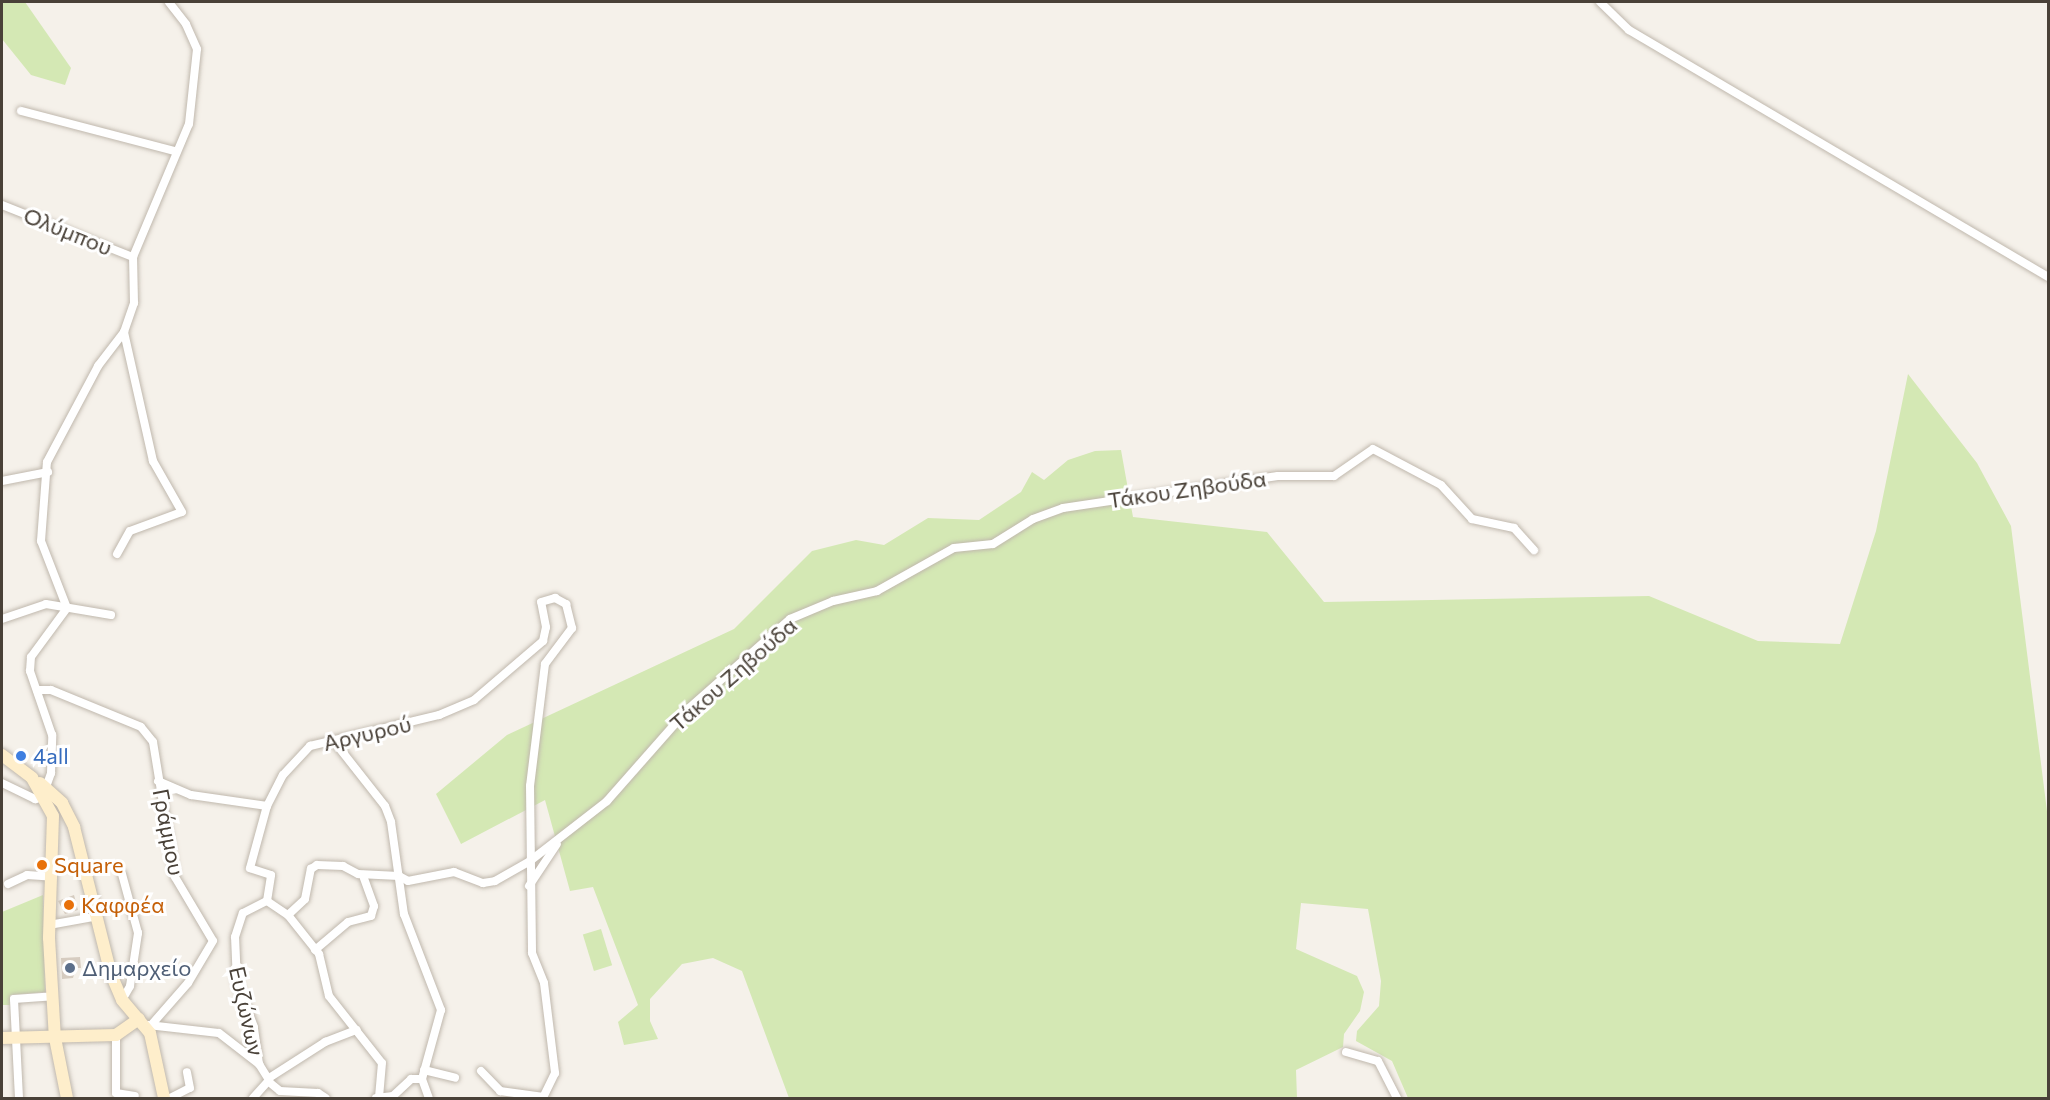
<!DOCTYPE html>
<html>
<head>
<meta charset="utf-8">
<style>
  body { margin:0 }
  #map { position:relative; width:2050px; height:1100px; overflow:hidden; background:#f5f1ea; font-family:Commissioner,sans-serif }
  div>[style] { position:absolute }
  [style*='--x'] { left:calc(var(--x)*1px); top:calc(var(--y)*1px); width:calc(var(--w)*1px); rotate:calc(var(--a)*1deg) }
  .green>* { inset:0; background:#d4e8b4; transform-origin:0 0 }
  .building>* { inset:0; background:#d6ccc0 }
  .roads { filter:drop-shadow(0 0 2px #c0b8ad) drop-shadow(0 0 2px #c0b8ad) }
  .street>* { height:8px; margin:-4px; padding:0 4px; transform-origin:4px; border-radius:4px; background:#fff }
  .secondary>* { height:12px; margin:-6px; padding:0 6px; transform-origin:6px; border-radius:6px; background:#feeecb }
  .dots>* { width:16px; height:16px; translate:-50% -50%; box-sizing:border-box; border:3px solid #fff; border-radius:50% }
  span { translate:-50% -50%; white-space:nowrap; text-align:center; line-height:1.15; -webkit-text-stroke:6px #fff; paint-order:stroke }
  .street-label { font-size:22px; color:#494138 }
  .shop-label { font-size:22px; color:#366cbe }
  .left { translate:0 -50%; text-align:left }
  .food-label { font-size:22px; color:#c56008 }
  .service-label { font-size:22px; color:#4e5e75 }
  .frame { position:absolute; inset:0; border:3px solid #494138; pointer-events:none }
</style>
</head>
<body>
<div id="map">
  <div class="green">
    <div style="clip-path:polygon(2px 2px,25px 2px,71px 68px,65px 85px,31px 75px,2px 39px)"></div>
    <div style="clip-path:polygon(1908px 374px,1977px 463px,2011px 526px,2048px 819px,2048px 1098px,1408px 1098px,1392px 1061px,1356px 1041px,1357px 1031px,1379px 1006px,1381px 981px,1368px 909px,1301px 903px,1296px 949px,1357px 976px,1364px 992px,1360px 1011px,1344px 1034px,1343px 1047px,1296px 1070px,1297px 1098px,789px 1098px,742px 971px,713px 958px,682px 964px,650px 999px,650px 1021px,658px 1039px,624px 1045px,618px 1022px,638px 1005px,593px 887px,570px 891px,545px 800px,461px 844px,436px 794px,507px 735px,734px 629px,812px 551px,856px 540px,884px 545px,928px 518px,979px 520px,1021px 492px,1032px 472px,1044px 480px,1068px 460px,1095px 451px,1121px 450px,1133px 517px,1267px 532px,1324px 602px,1649px 596px,1758px 641px,1840px 644px,1876px 531px)"></div>
    <div style="clip-path:polygon(43px 895px,45px 992px,10px 995px,10px 1005px,2px 1005px,2px 912px)"></div>
    <div style="left:601px;top:929px;width:38px;height:19px;rotate:73deg"></div>
  </div>
  <div class="building">
    <div style="clip-path:polygon(74px 895px,78px 910px,65px 914px,58px 901px)"></div>
    <div style="clip-path:polygon(80px 957px,81px 968px,76px 968px,73px 978px,62px 979px,61px 958px)"></div>
  </div>
  <div class="roads">
    <div class="street">
      <div style="--x:1600;--y:2;--w:40;--a:44"></div>
      <div style="--x:1629;--y:30;--w:486;--a:30.5"></div>
      <div style="--x:21;--y:111;--w:159;--a:14.6"></div>
      <div style="--x:2;--y:205;--w:141;--a:21.7"></div>
      <div style="--x:2;--y:481;--w:47;--a:-11.1"></div>
      <div style="--x:117;--y:554;--w:26;--a:-61"></div>
      <div style="--x:130;--y:531;--w:55;--a:-20.1"></div>
      <div style="--x:182;--y:512;--w:59;--a:-119.6"></div>
      <div style="--x:153;--y:461;--w:132;--a:-102.7"></div>
      <div style="--x:2;--y:619;--w:46;--a:-18.8"></div>
      <div style="--x:46;--y:604;--w:66;--a:9.6"></div>
      <div style="--x:37;--y:690;--w:14;--a:0"></div>
      <div style="--x:51;--y:690;--w:97;--a:22.3"></div>
      <div style="--x:141;--y:727;--w:19;--a:51"></div>
      <div style="--x:153;--y:742;--w:137;--a:80.7"></div>
      <div style="--x:175;--y:877;--w:74;--a:59.3"></div>
      <div style="--x:213;--y:941;--w:49;--a:120.8"></div>
      <div style="--x:188;--y:983;--w:53;--a:131.2"></div>
      <div style="--x:333;--y:740;--w:84;--a:51.8"></div>
      <div style="--x:385;--y:806;--w:17;--a:69"></div>
      <div style="--x:391;--y:822;--w:93;--a:82"></div>
      <div style="--x:404;--y:914;--w:103;--a:68.9"></div>
      <div style="--x:441;--y:1010;--w:72;--a:105.4"></div>
      <div style="--x:422;--y:1079;--w:20;--a:70"></div>
      <div style="--x:158;--y:781;--w:36;--a:23"></div>
      <div style="--x:191;--y:795;--w:77;--a:8.2"></div>
      <div style="--x:267;--y:806;--w:35;--a:-63"></div>
      <div style="--x:283;--y:775;--w:40;--a:-47"></div>
      <div style="--x:310;--y:746;--w:133;--a:-13.5"></div>
      <div style="--x:439;--y:715;--w:38;--a:-23"></div>
      <div style="--x:474;--y:700;--w:91;--a:-40.5"></div>
      <div style="--x:543;--y:641;--w:14;--a:-78"></div>
      <div style="--x:546;--y:627;--w:25;--a:-101"></div>
      <div style="--x:541;--y:602;--w:15;--a:-16"></div>
      <div style="--x:555;--y:598;--w:13;--a:29"></div>
      <div style="--x:566;--y:604;--w:25;--a:76"></div>
      <div style="--x:572;--y:628;--w:45;--a:126.9"></div>
      <div style="--x:545;--y:664;--w:123;--a:97"></div>
      <div style="--x:530;--y:786;--w:167;--a:89.3"></div>
      <div style="--x:532;--y:953;--w:32;--a:68"></div>
      <div style="--x:544;--y:983;--w:91;--a:83"></div>
      <div style="--x:555;--y:1073;--w:28;--a:116"></div>
      <div style="--x:2;--y:783;--w:37;--a:26"></div>
      <div style="--x:35;--y:799;--w:10;--a:-11"></div>
      <div style="--x:46;--y:787;--w:15;--a:-70"></div>
      <div style="--x:51;--y:773;--w:38;--a:-88"></div>
      <div style="--x:52;--y:735;--w:68;--a:-109"></div>
      <div style="--x:30;--y:671;--w:14;--a:-86"></div>
      <div style="--x:31;--y:657;--w:61;--a:-53.7"></div>
      <div style="--x:67;--y:608;--w:72;--a:-111.2"></div>
      <div style="--x:41;--y:541;--w:79;--a:-85.7"></div>
      <div style="--x:47;--y:462;--w:109;--a:-62"></div>
      <div style="--x:98;--y:366;--w:43;--a:-52.6"></div>
      <div style="--x:124;--y:332;--w:31;--a:-71"></div>
      <div style="--x:134;--y:303;--w:46;--a:-91.2"></div>
      <div style="--x:133;--y:257;--w:144;--a:-67.2"></div>
      <div style="--x:189;--y:124;--w:75;--a:-83.9"></div>
      <div style="--x:197;--y:49;--w:27;--a:-114"></div>
      <div style="--x:186;--y:24;--w:28;--a:-128"></div>
      <div style="--x:8;--y:884;--w:21;--a:-25"></div>
      <div style="--x:27;--y:875;--w:26;--a:4"></div>
      <div style="--x:529;--y:886;--w:50;--a:-56.3"></div>
      <div style="--x:267;--y:901;--w:25;--a:34"></div>
      <div style="--x:288;--y:915;--w:50;--a:51.5"></div>
      <div style="--x:319;--y:954;--w:43;--a:76.6"></div>
      <div style="--x:329;--y:996;--w:85;--a:51.7"></div>
      <div style="--x:382;--y:1063;--w:35;--a:95"></div>
      <div style="--x:288;--y:915;--w:23;--a:-43"></div>
      <div style="--x:305;--y:899;--w:31;--a:-79"></div>
      <div style="--x:311;--y:869;--w:7;--a:-34"></div>
      <div style="--x:317;--y:865;--w:26;--a:2"></div>
      <div style="--x:343;--y:866;--w:17;--a:28"></div>
      <div style="--x:358;--y:874;--w:41;--a:2.8"></div>
      <div style="--x:399;--y:876;--w:10;--a:29"></div>
      <div style="--x:408;--y:881;--w:47;--a:-11.1"></div>
      <div style="--x:454;--y:872;--w:31;--a:21"></div>
      <div style="--x:483;--y:883;--w:12;--a:-9"></div>
      <div style="--x:495;--y:881;--w:40;--a:-29.7"></div>
      <div style="--x:530;--y:861;--w:98;--a:-37.9"></div>
      <div style="--x:607;--y:801;--w:123;--a:-48.6"></div>
      <div style="--x:688;--y:709;--w:136;--a:-41.4"></div>
      <div style="--x:790;--y:619;--w:47;--a:-22.7"></div>
      <div style="--x:833;--y:601;--w:45;--a:-12.8"></div>
      <div style="--x:877;--y:591;--w:88;--a:-29.2"></div>
      <div style="--x:954;--y:548;--w:39;--a:-6"></div>
      <div style="--x:993;--y:544;--w:47;--a:-32"></div>
      <div style="--x:1033;--y:519;--w:32;--a:-20"></div>
      <div style="--x:1063;--y:508;--w:217;--a:-8.5"></div>
      <div style="--x:1278;--y:476;--w:56;--a:0"></div>
      <div style="--x:1334;--y:476;--w:47;--a:-34.7"></div>
      <div style="--x:1373;--y:449;--w:77;--a:27.9"></div>
      <div style="--x:1441;--y:485;--w:46;--a:47.6"></div>
      <div style="--x:1472;--y:519;--w:43;--a:12.1"></div>
      <div style="--x:1514;--y:528;--w:30;--a:48"></div>
      <div style="--x:49;--y:925;--w:46;--a:-10.1"></div>
      <div style="--x:315;--y:950;--w:43;--a:-40.3"></div>
      <div style="--x:348;--y:922;--w:24;--a:-15"></div>
      <div style="--x:371;--y:916;--w:10;--a:-73"></div>
      <div style="--x:374;--y:906;--w:33;--a:-110"></div>
      <div style="--x:122;--y:1000;--w:16;--a:-60"></div>
      <div style="--x:130;--y:986;--w:54;--a:-81.4"></div>
      <div style="--x:138;--y:933;--w:61;--a:-105.2"></div>
      <div style="--x:148;--y:1025;--w:71;--a:6.4"></div>
      <div style="--x:219;--y:1033;--w:51;--a:37.8"></div>
      <div style="--x:116;--y:1035;--w:58;--a:90"></div>
      <div style="--x:116;--y:1093;--w:19;--a:9"></div>
      <div style="--x:1346;--y:1052;--w:33;--a:16"></div>
      <div style="--x:1378;--y:1061;--w:42;--a:62.8"></div>
      <div style="--x:424;--y:1070;--w:32;--a:14"></div>
      <div style="--x:481;--y:1071;--w:28;--a:46"></div>
      <div style="--x:500;--y:1091;--w:44;--a:7.8"></div>
      <div style="--x:269;--y:1078;--w:67;--a:-32.7"></div>
      <div style="--x:325;--y:1042;--w:34;--a:-21"></div>
      <div style="--x:269;--y:1082;--w:14;--a:39"></div>
      <div style="--x:280;--y:1091;--w:38;--a:3"></div>
      <div style="--x:318;--y:1093;--w:9;--a:32"></div>
      <div style="--x:19;--y:1098;--w:99;--a:-92.9"></div>
      <div style="--x:14;--y:999;--w:39;--a:-4"></div>
      <div style="--x:170;--y:1098;--w:22;--a:-27"></div>
      <div style="--x:190;--y:1088;--w:16;--a:-101"></div>
      <div style="--x:253;--y:1098;--w:24;--a:-48"></div>
      <div style="--x:269;--y:1080;--w:19;--a:-122"></div>
      <div style="--x:259;--y:1064;--w:37;--a:-98"></div>
      <div style="--x:254;--y:1027;--w:48;--a:-110.7"></div>
      <div style="--x:237;--y:982;--w:45;--a:-92.5"></div>
      <div style="--x:235;--y:937;--w:25;--a:-72"></div>
      <div style="--x:243;--y:913;--w:27;--a:-27"></div>
      <div style="--x:267;--y:901;--w:26;--a:-81"></div>
      <div style="--x:271;--y:875;--w:22;--a:-162"></div>
      <div style="--x:250;--y:868;--w:64;--a:-74.7"></div>
      <div style="--x:376;--y:1098;--w:17;--a:-7"></div>
      <div style="--x:393;--y:1096;--w:25;--a:-43"></div>
      <div style="--x:411;--y:1079;--w:11;--a:0"></div>
    </div>
    <div class="secondary">
      <div style="--x:2;--y:755;--w:38;--a:37"></div>
      <div style="--x:32;--y:778;--w:43;--a:61.1"></div>
      <div style="--x:53;--y:816;--w:122;--a:91.9"></div>
      <div style="--x:49;--y:938;--w:100;--a:86.6"></div>
      <div style="--x:55;--y:1038;--w:61;--a:78.7"></div>
      <div style="--x:40;--y:783;--w:30;--a:42"></div>
      <div style="--x:62;--y:803;--w:27;--a:63"></div>
      <div style="--x:74;--y:827;--w:152;--a:75.9"></div>
      <div style="--x:111;--y:974;--w:28;--a:67"></div>
      <div style="--x:122;--y:1000;--w:43;--a:49.7"></div>
      <div style="--x:150;--y:1033;--w:66;--a:77.8"></div>
      <div style="--x:2;--y:1038;--w:114;--a:-1.5"></div>
      <div style="--x:116;--y:1035;--w:28;--a:-35"></div>
    </div>
  </div>
  <div class="dots">
    <div style="left:21px;top:756px;background:#3f7fe0"></div>
    <div style="left:42px;top:865px;background:#e8710a"></div>
    <div style="left:69px;top:905px;background:#e8710a"></div>
    <div style="left:70px;top:968px;background:#5c6f8a"></div>
  </div>
  <div class="street-label">
    <span style="left:68px;top:231px;rotate:22deg">Ολύμπου</span>
    <span style="left:1187px;top:489px;rotate:-8deg">Τάκου Ζηβούδα</span>
    <span style="left:733px;top:674px;rotate:-41deg">Τάκου Ζηβούδα</span>
    <span style="left:367px;top:733px;rotate:-13deg">Αργυρού</span>
    <span style="left:169px;top:832px;rotate:79deg">Γράμμου</span>
    <span style="left:247px;top:1011px;rotate:77deg">Ευζώνων</span>
  </div>
  <div class="shop-label">
    <span class="left" style="left:33px;top:756px">4all</span>
  </div>
  <div class="food-label">
    <span class="left" style="left:54px;top:865px">Square</span>
    <span class="left" style="left:81px;top:905px">Καφφέα</span>
  </div>
  <div class="service-label">
    <span class="left" style="left:82px;top:968px">Δημαρχείο</span>
  </div>
  <div class="frame"></div>
</div>
</body>
</html>
